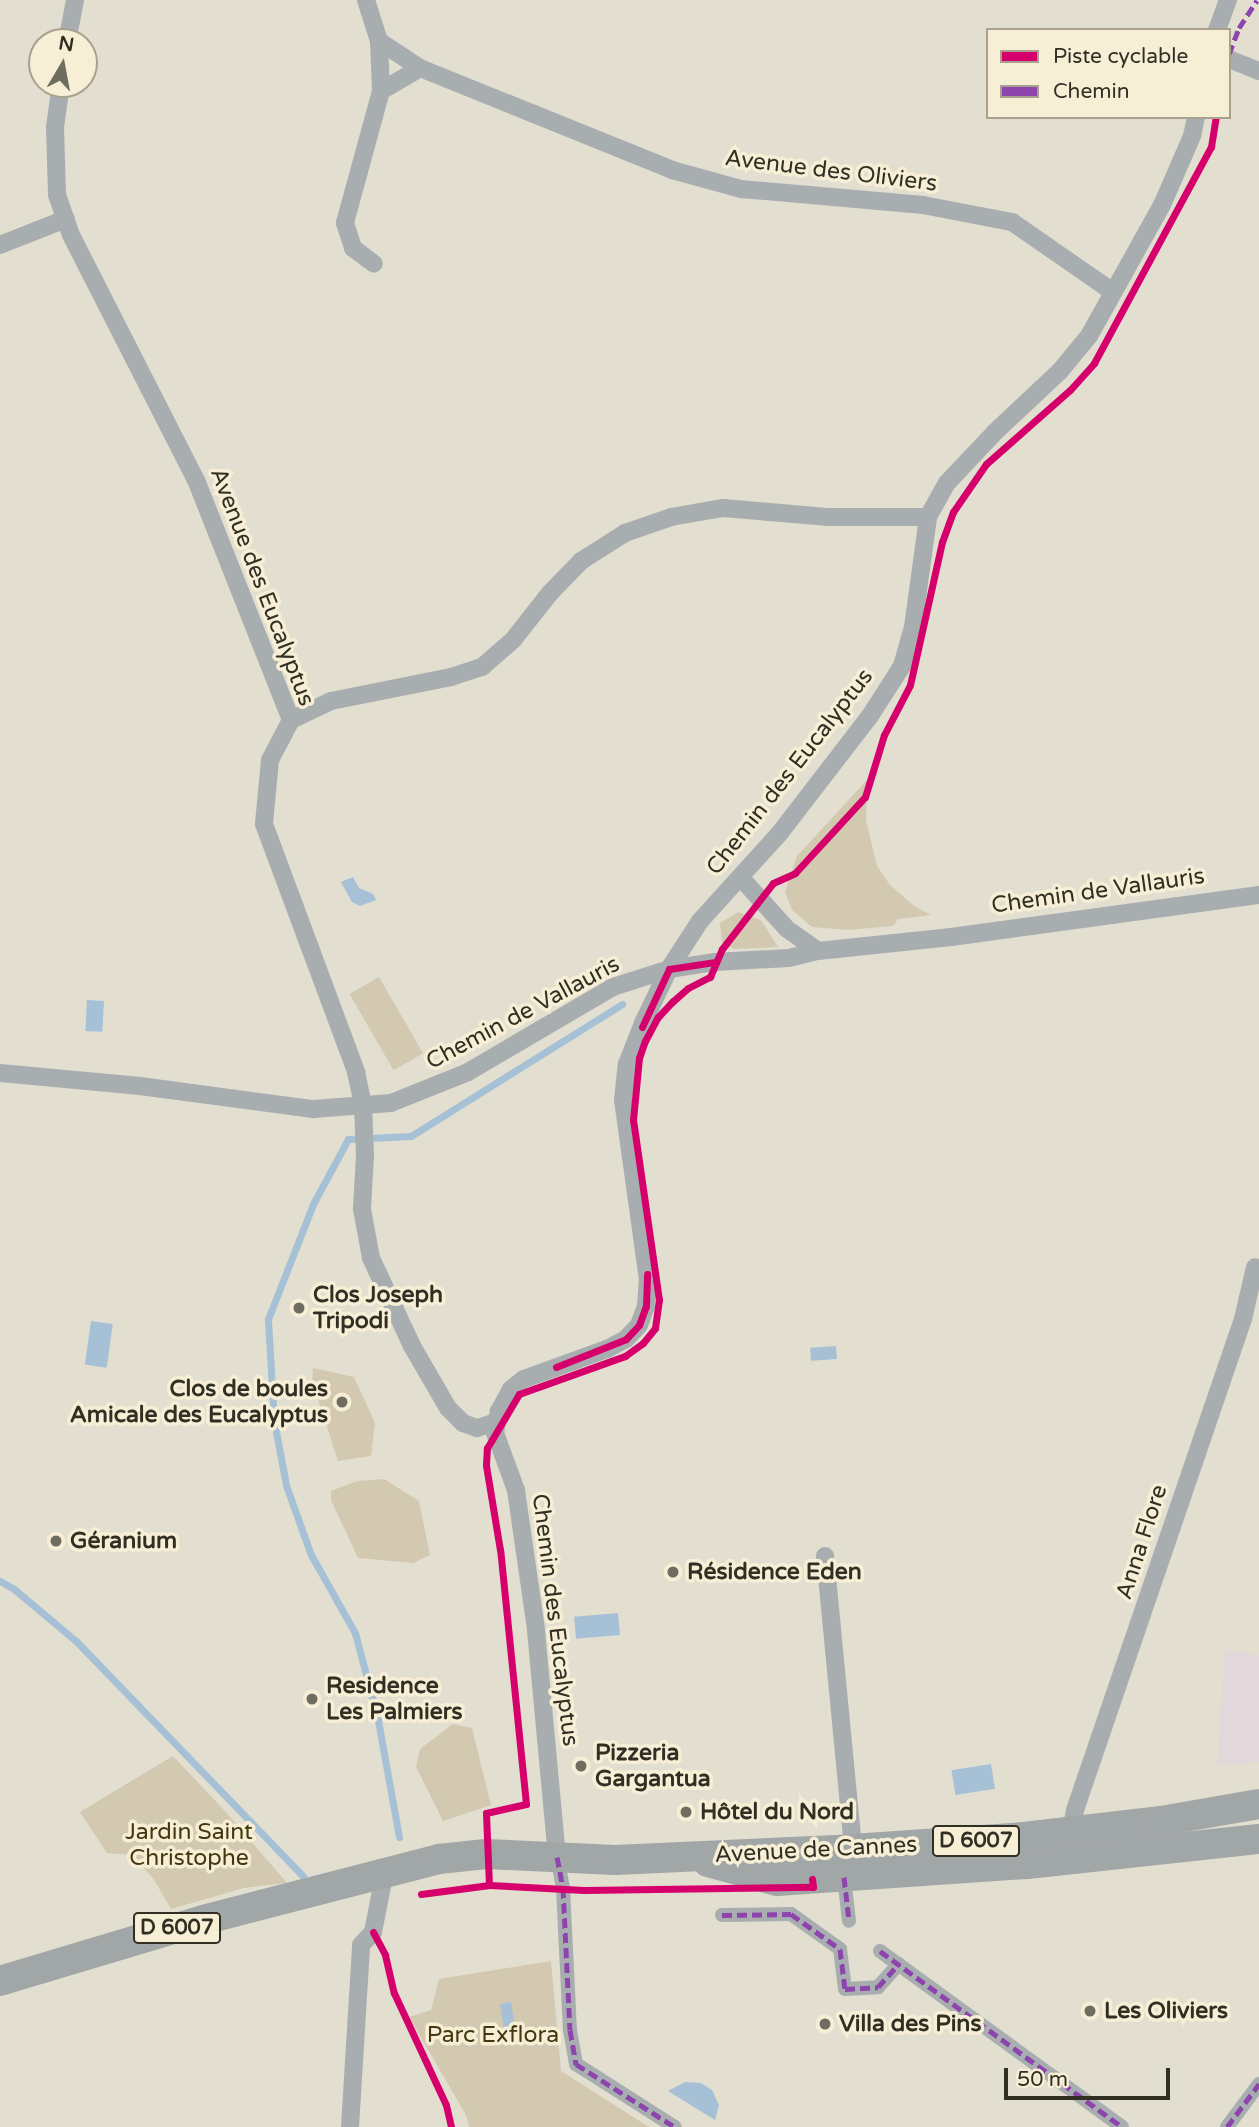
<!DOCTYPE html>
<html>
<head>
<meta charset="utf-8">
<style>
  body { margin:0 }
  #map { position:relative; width:1259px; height:2127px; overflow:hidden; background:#e2ded0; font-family:"Varela Round",sans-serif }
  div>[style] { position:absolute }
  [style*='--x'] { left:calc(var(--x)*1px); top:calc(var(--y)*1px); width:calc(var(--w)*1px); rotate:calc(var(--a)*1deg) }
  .commercial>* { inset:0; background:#e2d7da }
  .green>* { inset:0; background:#d2c9b0; transform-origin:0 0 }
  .water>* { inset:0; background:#a6c0d6; transform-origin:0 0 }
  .stream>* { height:7px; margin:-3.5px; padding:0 3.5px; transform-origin:3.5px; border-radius:3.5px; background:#a6c0d6 }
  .pedestrian>* { height:14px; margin:-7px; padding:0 7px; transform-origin:7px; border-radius:7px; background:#a8aeb0 }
  .minor>* { height:18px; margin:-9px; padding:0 9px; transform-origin:9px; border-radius:9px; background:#a8aeb0 }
  .primary>* { height:30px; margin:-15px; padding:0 15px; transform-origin:15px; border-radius:15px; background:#a1a6a7 }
  .quiet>* { height:5px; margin-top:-2.5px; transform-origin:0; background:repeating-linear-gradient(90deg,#8e44ad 0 10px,transparent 0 15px) }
  .cycleway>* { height:7px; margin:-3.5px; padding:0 3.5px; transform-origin:3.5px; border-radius:3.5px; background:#d6006c }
  .dots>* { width:19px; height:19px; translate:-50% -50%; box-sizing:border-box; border:4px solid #f7eed6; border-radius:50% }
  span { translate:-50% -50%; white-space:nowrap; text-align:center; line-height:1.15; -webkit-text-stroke:7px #f7eed6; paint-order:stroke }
  .shield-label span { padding:2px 5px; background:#f7eed6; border:2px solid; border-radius:5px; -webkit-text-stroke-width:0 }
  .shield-label { font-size:21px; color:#312e24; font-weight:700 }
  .street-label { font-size:23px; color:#312e24 }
  .poi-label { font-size:23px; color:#312e24; font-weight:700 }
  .left { translate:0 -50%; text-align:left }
  .right { translate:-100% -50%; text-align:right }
  .park-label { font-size:23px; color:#443710 }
  .legend { position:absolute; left:986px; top:28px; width:245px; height:91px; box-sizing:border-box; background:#f7eed6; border:2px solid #a8a18f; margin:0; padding:9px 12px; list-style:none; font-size:21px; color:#312e24 }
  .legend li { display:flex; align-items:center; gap:14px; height:35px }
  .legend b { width:35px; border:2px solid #a8a18f }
  .north { position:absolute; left:28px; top:28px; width:70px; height:70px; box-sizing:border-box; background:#f7eed6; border:2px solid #a8a18f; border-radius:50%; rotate:10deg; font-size:19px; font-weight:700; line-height:28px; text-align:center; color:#312e24 }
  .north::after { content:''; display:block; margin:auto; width:24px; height:32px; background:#6f6c60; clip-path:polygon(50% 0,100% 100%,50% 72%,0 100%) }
  .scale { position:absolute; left:1004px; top:2068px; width:166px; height:32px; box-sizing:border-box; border:4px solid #312e24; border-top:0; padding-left:9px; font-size:21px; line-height:24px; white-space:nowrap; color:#312e24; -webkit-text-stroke:5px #f7eed6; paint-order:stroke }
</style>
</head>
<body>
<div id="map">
  <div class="commercial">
    <div style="clip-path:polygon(1225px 1649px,1259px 1656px,1259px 1762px,1217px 1766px)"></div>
  </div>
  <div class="green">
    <div style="clip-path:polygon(867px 780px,866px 820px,877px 866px,890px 885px,914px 906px,931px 915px,898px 919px,893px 926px,848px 930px,812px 927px,792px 910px,785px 892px,797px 856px)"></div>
    <div style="clip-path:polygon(738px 912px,761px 920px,778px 947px,734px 949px,722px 942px,720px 923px)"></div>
    <div style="left:379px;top:977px;width:88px;height:34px;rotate:60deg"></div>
    <div style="clip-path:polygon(313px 1368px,354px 1377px,375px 1423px,371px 1456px,338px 1461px,312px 1381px)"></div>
    <div style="clip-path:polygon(384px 1479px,419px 1501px,430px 1555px,413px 1563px,358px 1558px,331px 1500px,331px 1491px,357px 1481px)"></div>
    <div style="clip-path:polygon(453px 1724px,472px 1728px,491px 1805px,443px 1821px,416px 1767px,420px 1749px)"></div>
    <div style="clip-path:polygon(173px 1756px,224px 1810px,287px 1883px,244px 1888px,171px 1909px,153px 1878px,132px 1855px,107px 1853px,80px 1812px)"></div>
    <div style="clip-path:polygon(551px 1961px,561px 2071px,649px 2127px,469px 2127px,466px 2115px,409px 2017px,431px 2010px,439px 1979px)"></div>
  </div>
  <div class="water">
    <div style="clip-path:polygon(353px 877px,359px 888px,373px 894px,376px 900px,360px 906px,352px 902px,341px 882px)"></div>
    <div style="left:87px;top:1000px;width:17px;height:31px;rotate:3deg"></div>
    <div style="left:91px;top:1321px;width:22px;height:44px;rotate:8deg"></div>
    <div style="left:836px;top:1346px;width:13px;height:26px;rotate:86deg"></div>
    <div style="left:618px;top:1613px;width:22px;height:44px;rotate:85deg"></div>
    <div style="left:991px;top:1764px;width:25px;height:40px;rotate:81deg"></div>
    <div style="clip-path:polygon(511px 2002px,515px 2029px,509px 2036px,504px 2030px,500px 2004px)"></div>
    <div style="clip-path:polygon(685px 2082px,701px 2083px,712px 2090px,719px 2105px,715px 2120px,668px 2091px)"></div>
  </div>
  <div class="stream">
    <div style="--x:0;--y:1581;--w:16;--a:30"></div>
    <div style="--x:14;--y:1589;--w:81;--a:40"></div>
    <div style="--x:76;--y:1641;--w:327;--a:46"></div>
    <div style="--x:399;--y:1837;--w:119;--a:-100.2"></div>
    <div style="--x:378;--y:1720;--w:90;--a:-104.8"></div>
    <div style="--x:355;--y:1633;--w:90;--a:-119.4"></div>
    <div style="--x:311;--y:1555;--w:74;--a:-109.7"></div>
    <div style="--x:286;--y:1485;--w:65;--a:-100.6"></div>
    <div style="--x:274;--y:1421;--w:102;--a:-93.4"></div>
    <div style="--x:268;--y:1319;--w:123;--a:-68.6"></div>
    <div style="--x:313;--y:1204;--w:74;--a:-61.7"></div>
    <div style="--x:348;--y:1139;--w:63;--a:-2.7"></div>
    <div style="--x:411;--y:1136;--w:249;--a:-32"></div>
  </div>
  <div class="pedestrian">
    <div style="--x:557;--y:1857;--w:32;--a:79"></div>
    <div style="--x:563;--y:1888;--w:142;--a:87.2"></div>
    <div style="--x:570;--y:2030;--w:35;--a:80"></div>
    <div style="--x:576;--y:2064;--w:117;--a:32.5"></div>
    <div style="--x:844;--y:1877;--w:44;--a:83.5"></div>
    <div style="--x:722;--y:1915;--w:69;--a:-0.8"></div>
    <div style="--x:791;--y:1914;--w:60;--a:35.5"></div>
    <div style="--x:840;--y:1949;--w:40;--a:82.9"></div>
    <div style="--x:845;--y:1989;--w:33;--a:-3"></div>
    <div style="--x:878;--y:1987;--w:31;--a:-48"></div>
    <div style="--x:880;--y:1951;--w:299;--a:36"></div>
    <div style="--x:1227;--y:2127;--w:54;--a:-53.3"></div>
  </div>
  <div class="minor">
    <div style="--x:366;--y:0;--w:43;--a:72.4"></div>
    <div style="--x:379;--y:41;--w:50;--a:87.7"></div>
    <div style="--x:381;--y:91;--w:137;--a:105.3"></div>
    <div style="--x:345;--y:223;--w:26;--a:72"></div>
    <div style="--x:353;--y:248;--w:26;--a:37"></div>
    <div style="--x:1217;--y:30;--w:32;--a:-70"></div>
    <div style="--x:379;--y:41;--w:49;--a:33.4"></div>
    <div style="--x:420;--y:68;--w:272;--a:22"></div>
    <div style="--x:672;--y:170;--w:72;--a:15.4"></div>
    <div style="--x:741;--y:189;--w:183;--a:5"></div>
    <div style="--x:923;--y:205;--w:91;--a:10.8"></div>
    <div style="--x:1012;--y:222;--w:123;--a:34.7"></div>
    <div style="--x:67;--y:42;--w:43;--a:-79.2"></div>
    <div style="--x:1229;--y:59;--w:32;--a:22"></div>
    <div style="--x:61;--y:84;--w:43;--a:97.9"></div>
    <div style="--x:55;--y:127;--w:68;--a:88.3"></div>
    <div style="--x:57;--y:195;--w:42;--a:70.7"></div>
    <div style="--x:71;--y:235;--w:275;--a:63"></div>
    <div style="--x:196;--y:480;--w:258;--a:68.4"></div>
    <div style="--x:291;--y:720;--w:45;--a:117.7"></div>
    <div style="--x:270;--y:760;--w:64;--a:95.4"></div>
    <div style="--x:264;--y:824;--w:265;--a:69.6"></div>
    <div style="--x:356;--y:1072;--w:35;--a:78"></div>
    <div style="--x:363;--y:1106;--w:49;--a:87.7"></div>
    <div style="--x:365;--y:1155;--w:54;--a:93.2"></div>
    <div style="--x:362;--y:1209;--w:50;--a:79.6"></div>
    <div style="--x:371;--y:1258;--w:97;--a:65"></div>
    <div style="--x:412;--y:1346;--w:72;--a:59.9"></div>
    <div style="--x:448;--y:1408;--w:21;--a:45"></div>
    <div style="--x:463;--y:1423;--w:15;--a:20"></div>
    <div style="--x:477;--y:1428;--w:21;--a:-17"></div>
    <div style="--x:381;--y:91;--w:45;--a:-30.5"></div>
    <div style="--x:0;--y:245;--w:71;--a:-21.5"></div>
    <div style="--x:291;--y:720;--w:44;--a:-25.4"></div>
    <div style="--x:331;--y:701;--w:122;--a:-11.3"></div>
    <div style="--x:451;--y:677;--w:33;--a:-18"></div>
    <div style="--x:482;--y:667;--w:41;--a:-41.1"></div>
    <div style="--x:513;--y:640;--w:60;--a:-51.8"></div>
    <div style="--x:550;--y:593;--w:45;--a:-45.9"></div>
    <div style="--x:581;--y:561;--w:52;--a:-32.5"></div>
    <div style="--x:625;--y:533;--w:49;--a:-19.2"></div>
    <div style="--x:671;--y:517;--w:53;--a:-9.8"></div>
    <div style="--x:723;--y:508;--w:104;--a:4.9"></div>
    <div style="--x:827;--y:517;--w:101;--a:0"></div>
    <div style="--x:742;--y:879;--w:67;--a:48"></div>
    <div style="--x:787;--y:929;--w:38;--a:35"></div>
    <div style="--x:0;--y:1073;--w:141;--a:5.3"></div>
    <div style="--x:140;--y:1086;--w:175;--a:7.6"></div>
    <div style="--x:313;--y:1109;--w:78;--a:-4.4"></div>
    <div style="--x:391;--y:1103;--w:83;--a:-21.9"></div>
    <div style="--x:468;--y:1072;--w:168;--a:-30.4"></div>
    <div style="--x:613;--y:987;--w:59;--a:-17.8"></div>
    <div style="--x:669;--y:969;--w:47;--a:-8.7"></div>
    <div style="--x:715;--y:962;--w:74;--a:-3.1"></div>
    <div style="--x:789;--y:958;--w:30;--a:-14"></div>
    <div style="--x:818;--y:951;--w:134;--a:-6"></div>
    <div style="--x:951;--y:937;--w:311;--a:-7.8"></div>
    <div style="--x:825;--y:1556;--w:294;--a:84.5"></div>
    <div style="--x:1071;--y:1831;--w:21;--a:-79"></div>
    <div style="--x:1075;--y:1810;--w:519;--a:-71.11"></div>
    <div style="--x:1243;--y:1319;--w:53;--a:-77"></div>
    <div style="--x:557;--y:1857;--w:229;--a:-95.3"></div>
    <div style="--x:536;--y:1629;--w:140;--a:-98.2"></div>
    <div style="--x:516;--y:1490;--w:61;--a:-110.2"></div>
    <div style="--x:495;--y:1433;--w:22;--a:-80"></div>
    <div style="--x:499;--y:1411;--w:25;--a:-61"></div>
    <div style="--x:511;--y:1389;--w:16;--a:-38"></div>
    <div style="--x:524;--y:1379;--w:88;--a:-19.9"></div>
    <div style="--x:607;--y:1349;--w:21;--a:-28"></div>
    <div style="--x:626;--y:1339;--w:19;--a:-47"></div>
    <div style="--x:639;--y:1325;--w:20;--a:-70"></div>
    <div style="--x:646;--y:1306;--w:26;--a:-86"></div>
    <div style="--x:648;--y:1280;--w:182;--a:-97.9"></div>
    <div style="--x:623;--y:1100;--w:36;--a:-84"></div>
    <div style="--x:627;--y:1064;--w:44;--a:-68.7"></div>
    <div style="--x:643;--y:1023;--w:60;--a:-64.3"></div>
    <div style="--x:669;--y:969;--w:57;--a:-57.1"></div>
    <div style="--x:700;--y:921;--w:118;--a:-47.8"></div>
    <div style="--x:779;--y:834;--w:149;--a:-52.4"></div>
    <div style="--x:870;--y:716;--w:59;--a:-57.4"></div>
    <div style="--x:902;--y:666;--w:41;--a:-74.2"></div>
    <div style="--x:913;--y:627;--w:111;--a:-82.2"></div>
    <div style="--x:928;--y:517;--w:39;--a:-61"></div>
    <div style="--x:947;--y:483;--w:70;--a:-46.7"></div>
    <div style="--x:995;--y:432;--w:89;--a:-43.2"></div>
    <div style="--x:1060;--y:371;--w:45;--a:-50.4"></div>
    <div style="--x:1089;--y:336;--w:150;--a:-60.9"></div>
    <div style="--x:1162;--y:205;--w:75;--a:-66.5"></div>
    <div style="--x:1192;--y:136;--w:19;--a:-78"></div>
    <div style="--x:350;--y:2127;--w:182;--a:-86.5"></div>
    <div style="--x:361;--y:1945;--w:18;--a:-47"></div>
    <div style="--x:373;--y:1932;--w:62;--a:-78.9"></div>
  </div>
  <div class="primary">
    <div style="--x:708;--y:1862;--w:72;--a:15.4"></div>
    <div style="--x:777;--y:1881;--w:251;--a:-3.9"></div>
    <div style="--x:1027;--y:1864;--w:233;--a:-6.2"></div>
    <div style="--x:0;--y:1981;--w:212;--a:-16.7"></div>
    <div style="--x:203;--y:1920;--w:244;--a:-14.5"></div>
    <div style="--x:439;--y:1859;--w:47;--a:-6.1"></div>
    <div style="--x:486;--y:1854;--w:129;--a:2.7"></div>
    <div style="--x:615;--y:1860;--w:238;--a:-2.6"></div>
    <div style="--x:853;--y:1849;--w:171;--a:-4"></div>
    <div style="--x:1024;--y:1837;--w:138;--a:-6.7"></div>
    <div style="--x:1161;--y:1821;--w:99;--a:-9.8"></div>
  </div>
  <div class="quiet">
    <div style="--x:1229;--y:54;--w:28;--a:-69"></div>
    <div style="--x:1239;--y:28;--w:33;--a:-57"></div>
    <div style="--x:557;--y:1857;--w:32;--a:79"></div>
    <div style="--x:563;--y:1888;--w:142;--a:87.2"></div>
    <div style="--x:570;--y:2030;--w:35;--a:80"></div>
    <div style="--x:576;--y:2064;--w:117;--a:32.5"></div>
    <div style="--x:844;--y:1877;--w:44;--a:83.5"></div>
    <div style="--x:722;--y:1915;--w:69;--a:-0.8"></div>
    <div style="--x:791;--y:1914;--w:60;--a:35.5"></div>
    <div style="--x:840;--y:1949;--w:40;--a:82.9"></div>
    <div style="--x:845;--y:1989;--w:33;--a:-3"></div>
    <div style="--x:878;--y:1987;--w:31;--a:-48"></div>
    <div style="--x:880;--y:1951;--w:299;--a:36"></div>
    <div style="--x:1227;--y:2127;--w:54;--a:-53.3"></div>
  </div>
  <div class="cycleway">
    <div style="--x:642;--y:1027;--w:64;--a:-65"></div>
    <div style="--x:669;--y:969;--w:47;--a:-8.7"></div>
    <div style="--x:556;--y:1367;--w:75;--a:-21.8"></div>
    <div style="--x:626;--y:1339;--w:19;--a:-47"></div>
    <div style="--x:639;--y:1325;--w:20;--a:-70"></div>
    <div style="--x:646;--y:1306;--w:32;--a:-88"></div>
    <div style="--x:489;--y:1885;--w:72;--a:-92.4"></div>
    <div style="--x:486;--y:1813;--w:41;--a:-12.7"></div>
    <div style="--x:526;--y:1804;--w:255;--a:-95.8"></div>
    <div style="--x:500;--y:1550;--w:86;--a:-99.4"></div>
    <div style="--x:486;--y:1465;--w:17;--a:-87"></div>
    <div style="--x:487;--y:1448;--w:63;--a:-59.3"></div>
    <div style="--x:519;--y:1394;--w:113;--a:-19.7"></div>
    <div style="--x:625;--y:1356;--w:22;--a:-36"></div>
    <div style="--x:643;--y:1343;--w:19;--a:-51"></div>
    <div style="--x:655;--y:1328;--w:28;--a:-82"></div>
    <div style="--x:659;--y:1300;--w:182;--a:-98.2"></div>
    <div style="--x:633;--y:1120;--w:62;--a:-84.5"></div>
    <div style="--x:639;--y:1058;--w:18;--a:-71"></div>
    <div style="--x:645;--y:1041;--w:27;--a:-62"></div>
    <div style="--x:658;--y:1017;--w:21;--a:-47"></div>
    <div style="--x:672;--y:1002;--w:21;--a:-41"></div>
    <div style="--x:688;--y:988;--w:25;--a:-27"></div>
    <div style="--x:710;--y:977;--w:30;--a:-67"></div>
    <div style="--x:722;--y:949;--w:83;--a:-52.3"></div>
    <div style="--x:773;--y:883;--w:24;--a:-24"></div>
    <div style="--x:795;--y:873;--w:103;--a:-47.4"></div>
    <div style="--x:865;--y:797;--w:65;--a:-73"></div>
    <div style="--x:884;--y:735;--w:56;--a:-62.5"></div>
    <div style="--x:910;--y:685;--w:147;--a:-77.4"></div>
    <div style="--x:942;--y:542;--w:32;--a:-70"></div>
    <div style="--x:953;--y:512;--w:58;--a:-55.5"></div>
    <div style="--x:986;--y:464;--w:112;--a:-41.4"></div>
    <div style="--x:1070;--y:390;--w:36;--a:-48"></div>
    <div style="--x:1094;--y:363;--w:246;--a:-61.6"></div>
    <div style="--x:1211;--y:147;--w:30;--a:-81"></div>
    <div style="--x:421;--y:1894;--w:69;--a:-7.5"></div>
    <div style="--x:489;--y:1885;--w:95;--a:3"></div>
    <div style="--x:584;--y:1890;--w:229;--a:-0.8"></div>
    <div style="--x:813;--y:1887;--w:8;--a:-97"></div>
    <div style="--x:373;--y:1932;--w:26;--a:62"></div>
    <div style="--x:385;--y:1955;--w:39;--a:77"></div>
    <div style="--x:394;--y:1993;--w:123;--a:65.1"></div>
    <div style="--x:446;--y:2105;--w:23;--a:77"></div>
  </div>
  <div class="dots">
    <div style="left:299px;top:1308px;background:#6f6c60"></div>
    <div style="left:342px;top:1402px;background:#6f6c60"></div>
    <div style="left:56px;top:1541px;background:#6f6c60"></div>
    <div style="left:673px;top:1572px;background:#6f6c60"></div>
    <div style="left:312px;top:1699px;background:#6f6c60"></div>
    <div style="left:581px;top:1766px;background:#6f6c60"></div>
    <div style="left:686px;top:1812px;background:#6f6c60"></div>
    <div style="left:1090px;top:2011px;background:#6f6c60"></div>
    <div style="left:825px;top:2024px;background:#6f6c60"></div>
  </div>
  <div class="shield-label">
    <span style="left:976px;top:1841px">D 6007</span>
    <span style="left:177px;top:1928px">D 6007</span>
  </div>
  <div class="street-label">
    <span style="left:831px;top:171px;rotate:7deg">Avenue des Oliviers</span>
    <span style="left:262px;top:587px;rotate:69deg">Avenue des Eucalyptus</span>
    <span style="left:790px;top:772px;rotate:-52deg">Chemin des Eucalyptus</span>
    <span style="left:1098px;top:891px;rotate:-8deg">Chemin de Vallauris</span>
    <span style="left:523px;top:1013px;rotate:-28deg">Chemin de Vallauris</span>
    <span style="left:1142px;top:1542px;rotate:-72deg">Anna Flore</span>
    <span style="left:555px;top:1620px;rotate:83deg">Chemin des Eucalyptus</span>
    <span style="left:816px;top:1850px;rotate:-3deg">Avenue de Cannes</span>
  </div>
  <div class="poi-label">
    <span class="left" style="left:313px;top:1308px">Clos Joseph<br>Tripodi</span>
    <span class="right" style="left:328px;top:1402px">Clos de boules<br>Amicale des Eucalyptus</span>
    <span class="left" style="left:70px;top:1541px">Géranium</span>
    <span class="left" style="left:687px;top:1572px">Résidence Eden</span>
    <span class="left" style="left:326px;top:1699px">Residence<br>Les Palmiers</span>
    <span class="left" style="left:595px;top:1766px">Pizzeria<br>Gargantua</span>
    <span class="left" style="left:700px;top:1812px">Hôtel du Nord</span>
    <span class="left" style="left:1104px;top:2011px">Les Oliviers</span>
    <span class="left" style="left:839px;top:2024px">Villa des Pins</span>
  </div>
  <div class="park-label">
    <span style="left:189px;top:1845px">Jardin Saint<br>Christophe</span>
    <span style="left:493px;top:2035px">Parc Exflora</span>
  </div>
  <ul class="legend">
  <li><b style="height:9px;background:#d6006c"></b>Piste cyclable</li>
  <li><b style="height:9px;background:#8e44ad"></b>Chemin</li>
  </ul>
  <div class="north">N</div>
  <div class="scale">50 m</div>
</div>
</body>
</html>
